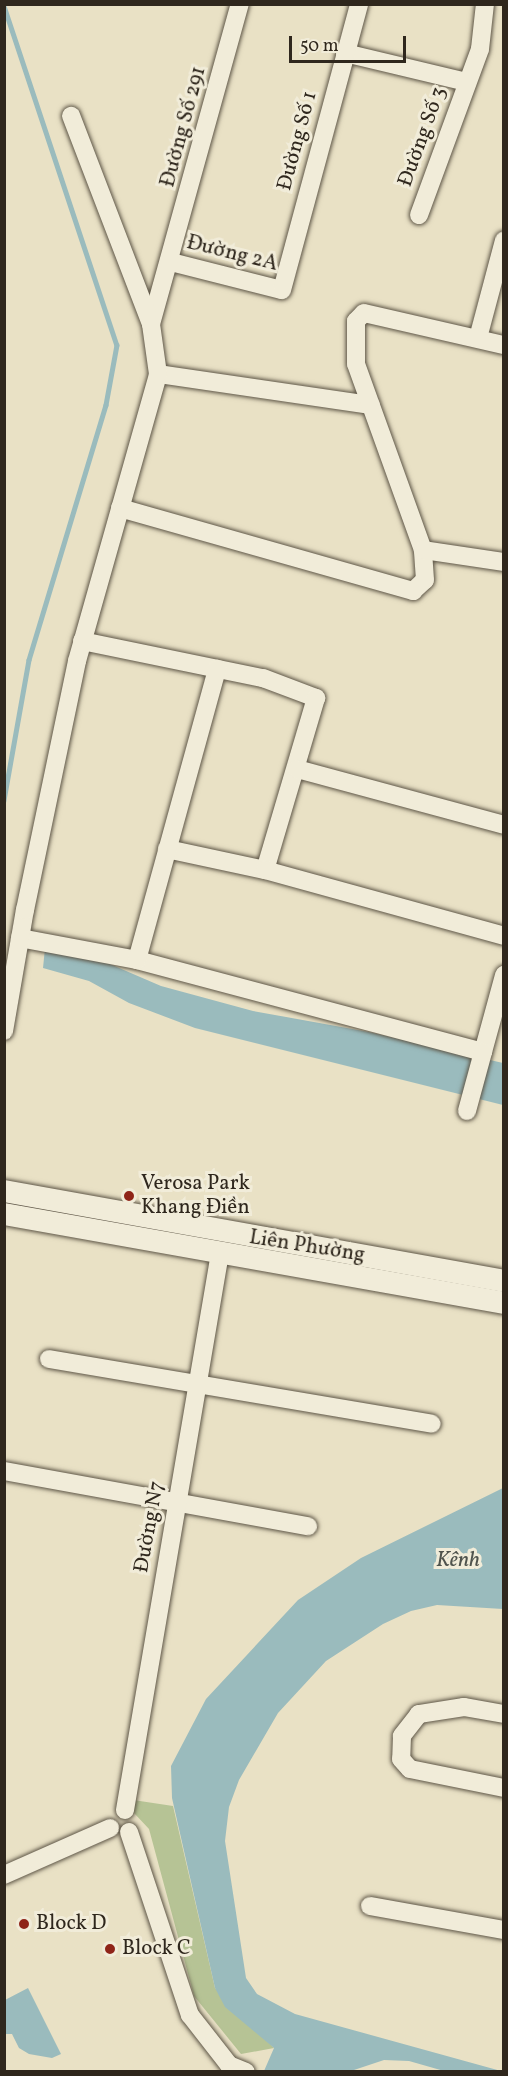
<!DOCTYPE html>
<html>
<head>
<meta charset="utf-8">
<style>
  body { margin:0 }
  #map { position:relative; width:508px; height:2076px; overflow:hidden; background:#e9e1c5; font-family:Vollkorn,serif }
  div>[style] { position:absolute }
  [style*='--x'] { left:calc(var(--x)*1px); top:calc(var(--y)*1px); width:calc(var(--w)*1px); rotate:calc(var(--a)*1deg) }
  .green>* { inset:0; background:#b6c395 }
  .water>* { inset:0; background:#9abbbd }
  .stream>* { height:4.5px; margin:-2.25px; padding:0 2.25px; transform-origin:2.25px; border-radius:2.25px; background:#9abbbd }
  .roads { filter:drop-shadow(0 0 2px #5e5647) drop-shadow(0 0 2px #5e5647) }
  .minor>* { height:18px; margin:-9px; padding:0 9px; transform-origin:9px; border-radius:9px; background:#f1ecd9 }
  .tertiary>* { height:22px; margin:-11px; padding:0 11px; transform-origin:11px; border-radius:11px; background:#f1ecd9 }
  .dots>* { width:16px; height:16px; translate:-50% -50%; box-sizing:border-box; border:3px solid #f1ecd9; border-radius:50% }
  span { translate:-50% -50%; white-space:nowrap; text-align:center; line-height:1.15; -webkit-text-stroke:6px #f1ecd9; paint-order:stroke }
  .street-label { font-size:21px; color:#2f271d }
  .poi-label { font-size:21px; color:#2f271d }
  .left { translate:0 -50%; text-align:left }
  .water-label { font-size:22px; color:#4f534d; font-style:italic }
  .frame { position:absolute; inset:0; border:6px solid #2f271d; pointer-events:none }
  .scale { position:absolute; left:289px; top:36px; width:117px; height:27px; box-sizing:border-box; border:3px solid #2f271d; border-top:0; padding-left:8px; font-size:18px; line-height:21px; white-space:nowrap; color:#2f271d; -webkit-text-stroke:4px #f1ecd9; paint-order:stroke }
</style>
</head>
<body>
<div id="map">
  <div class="green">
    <div style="clip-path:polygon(120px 1798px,173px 1806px,215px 1988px,274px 2048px,241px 2054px,194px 1996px,149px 1829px)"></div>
  </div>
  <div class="water">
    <div style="clip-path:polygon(45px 948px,89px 955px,161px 986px,253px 1011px,369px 1032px,503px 1063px,503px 1105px,195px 1028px,129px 1003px,89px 981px,43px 968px)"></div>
    <div style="clip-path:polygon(503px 1488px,503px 1609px,437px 1605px,411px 1611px,383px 1624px,326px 1661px,278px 1713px,239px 1780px,229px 1807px,225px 1841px,246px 1978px,257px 1994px,295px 2014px,501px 2071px,444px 2071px,409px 2061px,384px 2060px,351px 2071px,264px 2071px,274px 2048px,225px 2007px,215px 1988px,172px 1798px,171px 1766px,206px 1699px,298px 1600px,361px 1558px)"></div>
    <div style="clip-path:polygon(28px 1988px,61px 2054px,52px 2058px,29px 2054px,19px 2048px,12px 2034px,5px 2034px,5px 2000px)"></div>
  </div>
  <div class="stream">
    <div style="--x:4;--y:6;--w:357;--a:71.6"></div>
    <div style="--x:117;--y:345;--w:61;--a:100.4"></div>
    <div style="--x:106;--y:405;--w:266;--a:106.8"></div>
    <div style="--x:29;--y:660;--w:143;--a:100.1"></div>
  </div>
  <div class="roads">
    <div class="minor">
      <div style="--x:345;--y:53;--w:125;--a:13.4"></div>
      <div style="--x:419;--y:215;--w:177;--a:-69.8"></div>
      <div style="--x:480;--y:49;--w:45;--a:-83.7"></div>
      <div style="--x:171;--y:262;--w:114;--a:14.2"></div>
      <div style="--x:282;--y:290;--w:296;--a:-74.9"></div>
      <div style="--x:151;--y:324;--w:332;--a:-74.5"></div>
      <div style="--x:478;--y:338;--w:101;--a:-75.1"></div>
      <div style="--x:158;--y:374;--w:215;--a:8.3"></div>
      <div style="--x:120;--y:508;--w:305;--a:15.8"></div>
      <div style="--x:413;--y:591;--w:16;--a:-43"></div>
      <div style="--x:425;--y:580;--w:30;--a:-94"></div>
      <div style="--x:423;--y:550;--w:198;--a:-109.8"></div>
      <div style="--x:356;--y:364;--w:43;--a:-90"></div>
      <div style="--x:356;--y:321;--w:11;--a:-45"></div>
      <div style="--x:364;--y:313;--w:144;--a:12.9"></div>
      <div style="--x:423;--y:550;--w:82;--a:8.4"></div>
      <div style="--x:82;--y:641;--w:185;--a:11.6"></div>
      <div style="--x:263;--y:678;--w:57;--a:20.7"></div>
      <div style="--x:316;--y:698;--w:179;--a:106.5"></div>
      <div style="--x:297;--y:769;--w:214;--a:15.1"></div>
      <div style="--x:167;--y:849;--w:100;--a:12.1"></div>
      <div style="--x:265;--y:870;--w:248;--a:15.4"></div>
      <div style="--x:20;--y:938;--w:119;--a:10.6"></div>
      <div style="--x:137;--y:960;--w:358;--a:14.9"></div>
      <div style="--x:483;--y:1052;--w:80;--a:-74.7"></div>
      <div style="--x:137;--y:960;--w:302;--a:-74.6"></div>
      <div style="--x:4;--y:1031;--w:123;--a:-80.2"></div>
      <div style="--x:25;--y:910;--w:254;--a:-78.2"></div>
      <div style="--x:77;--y:661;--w:298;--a:-74.2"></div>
      <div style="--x:158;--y:374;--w:50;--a:-98"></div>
      <div style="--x:151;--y:324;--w:223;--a:-111"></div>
      <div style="--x:467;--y:1111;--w:61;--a:-74.8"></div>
      <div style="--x:49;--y:1359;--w:388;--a:9.6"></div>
      <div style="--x:4;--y:1471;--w:309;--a:10.3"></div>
      <div style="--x:504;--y:1714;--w:41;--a:-170.1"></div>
      <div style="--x:464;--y:1707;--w:46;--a:171.2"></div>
      <div style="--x:419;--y:1714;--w:28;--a:128"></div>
      <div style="--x:402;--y:1736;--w:23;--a:92"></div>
      <div style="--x:401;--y:1759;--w:13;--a:48"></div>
      <div style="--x:410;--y:1769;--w:96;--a:11.4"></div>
      <div style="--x:125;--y:1810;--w:565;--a:-80.32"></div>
      <div style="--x:129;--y:1832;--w:193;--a:71.6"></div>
      <div style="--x:190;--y:2015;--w:63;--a:52"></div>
      <div style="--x:229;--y:2065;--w:18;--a:22"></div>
      <div style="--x:4;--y:1875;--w:116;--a:-23.9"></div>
      <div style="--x:370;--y:1906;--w:136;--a:10.2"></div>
    </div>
    <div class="tertiary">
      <div style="--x:4;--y:1191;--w:508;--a:10.2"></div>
      <div style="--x:4;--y:1214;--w:508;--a:10.09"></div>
    </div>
  </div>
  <div class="dots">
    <div style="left:129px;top:1196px;background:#8f2418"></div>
    <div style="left:24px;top:1924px;background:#8f2418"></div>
    <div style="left:110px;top:1949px;background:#8f2418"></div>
  </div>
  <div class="street-label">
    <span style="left:184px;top:127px;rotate:-75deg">Đường Số 291</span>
    <span style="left:423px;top:137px;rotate:-70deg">Đường Số 3</span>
    <span style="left:298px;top:141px;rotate:-75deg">Đường Số 1</span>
    <span style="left:232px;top:254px;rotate:14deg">Đường 2A</span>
    <span style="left:307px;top:1247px;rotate:9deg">Liên Phường</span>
    <span style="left:150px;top:1527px;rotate:-80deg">Đường N7</span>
  </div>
  <div class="poi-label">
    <span class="left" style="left:141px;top:1196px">Verosa Park<br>Khang Điền</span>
    <span class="left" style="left:36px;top:1924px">Block D</span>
    <span class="left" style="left:122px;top:1949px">Block C</span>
  </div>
  <div class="water-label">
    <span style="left:458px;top:1561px">Kênh</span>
  </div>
  <div class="frame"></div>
  <div class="scale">50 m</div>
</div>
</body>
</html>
